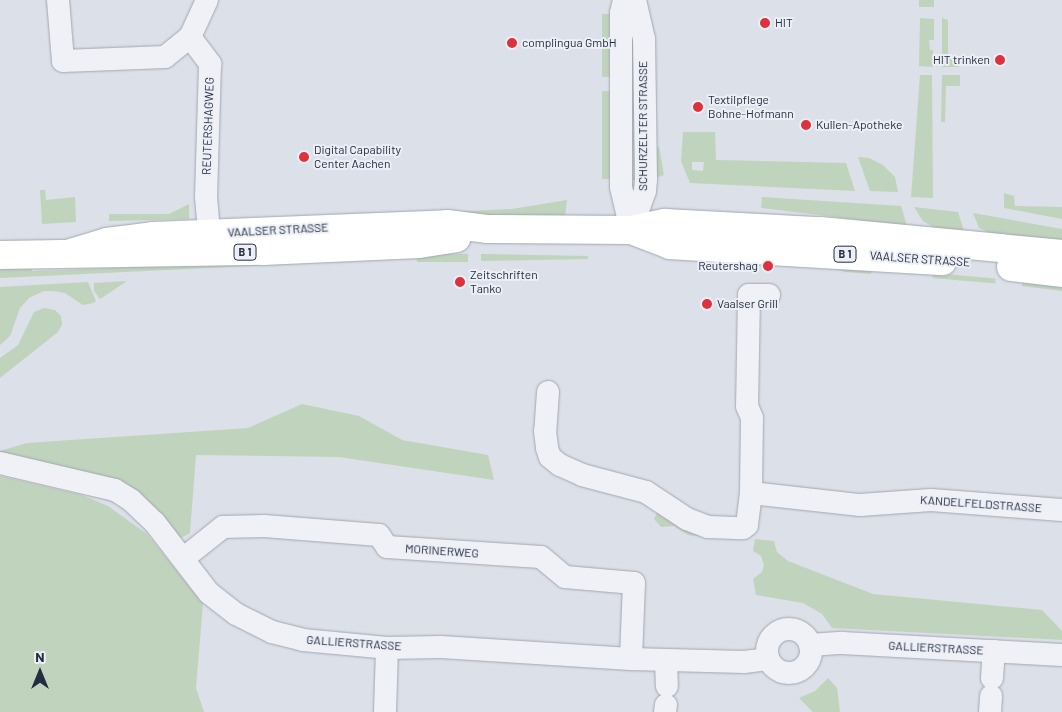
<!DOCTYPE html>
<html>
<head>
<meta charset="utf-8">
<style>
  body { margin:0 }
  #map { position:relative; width:1062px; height:712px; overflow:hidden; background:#dce0e8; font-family:Barlow,sans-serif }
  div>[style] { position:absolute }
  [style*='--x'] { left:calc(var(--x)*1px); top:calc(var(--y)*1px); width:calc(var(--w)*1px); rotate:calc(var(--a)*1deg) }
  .green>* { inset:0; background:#c0d3bc; transform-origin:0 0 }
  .roads { filter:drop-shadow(0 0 1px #a1a6b2) drop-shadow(0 0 1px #a1a6b2) }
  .minor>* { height:22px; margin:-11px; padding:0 11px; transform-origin:11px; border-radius:11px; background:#eff1f6 }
  .minor>.ring { margin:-11px; padding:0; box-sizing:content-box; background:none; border:22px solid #eff1f6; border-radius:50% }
  .major>* { height:28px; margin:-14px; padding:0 14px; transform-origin:14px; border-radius:14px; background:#fff }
  .dots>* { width:14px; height:14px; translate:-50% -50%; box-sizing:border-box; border:2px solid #eceff6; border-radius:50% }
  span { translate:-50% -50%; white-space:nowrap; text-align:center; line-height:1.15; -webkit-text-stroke:4px #eceff6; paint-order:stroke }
  .shield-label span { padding:1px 4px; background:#eceff6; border:1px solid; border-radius:4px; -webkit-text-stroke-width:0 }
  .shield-label { font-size:11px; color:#242c40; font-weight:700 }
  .poi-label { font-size:12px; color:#242c40 }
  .left { translate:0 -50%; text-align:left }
  .right { translate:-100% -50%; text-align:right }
  .street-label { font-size:12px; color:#242c40 }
  .north { position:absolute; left:15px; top:647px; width:50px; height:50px; -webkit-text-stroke:4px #eceff6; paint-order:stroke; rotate:0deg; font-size:14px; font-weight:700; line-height:20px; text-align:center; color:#242c40 }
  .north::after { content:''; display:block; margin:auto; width:18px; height:22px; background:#242c40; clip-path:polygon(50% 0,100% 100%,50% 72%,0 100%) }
</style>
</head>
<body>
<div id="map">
  <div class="green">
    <div style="left:919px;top:0;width:15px;height:7px"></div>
    <div style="left:602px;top:14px;width:10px;height:63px"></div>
    <div style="clip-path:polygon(920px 18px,934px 19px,934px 40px,929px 40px,930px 50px,933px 50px,933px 67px,919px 66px)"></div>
    <div style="clip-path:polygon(942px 18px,948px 20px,948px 56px,959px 67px,942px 67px)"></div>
    <div style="left:631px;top:57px;width:7px;height:123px"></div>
    <div style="clip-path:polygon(920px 75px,932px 75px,933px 198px,911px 197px)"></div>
    <div style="clip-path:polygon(942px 75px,960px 75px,960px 86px,946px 86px,945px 122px,941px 122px)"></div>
    <div style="left:602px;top:91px;width:10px;height:88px"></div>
    <div style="clip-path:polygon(evenodd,683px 132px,715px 132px,716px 160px,846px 163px,855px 191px,690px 183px,681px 161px,683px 132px,692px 162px,704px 162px,703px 171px,692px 170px,692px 162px)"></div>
    <div style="clip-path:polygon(659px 147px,664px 175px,652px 179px,649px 148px)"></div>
    <div style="clip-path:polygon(858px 157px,869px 158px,883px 165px,895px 177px,898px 192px,870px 191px)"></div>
    <div style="clip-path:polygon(40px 190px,45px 190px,46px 200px,75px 197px,76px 222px,42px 224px)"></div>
    <div style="clip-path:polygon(1004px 193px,1014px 196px,1015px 206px,1062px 207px,1062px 219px,1004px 208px)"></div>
    <div style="clip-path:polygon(762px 197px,901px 206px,907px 226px,761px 208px)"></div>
    <div style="clip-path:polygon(567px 200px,565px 217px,341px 217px,512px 209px)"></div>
    <div style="clip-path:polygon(189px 204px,189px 219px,109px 221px,109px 214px,169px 214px)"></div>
    <div style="clip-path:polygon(914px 207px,958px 212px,964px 231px,936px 229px,923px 221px)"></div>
    <div style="clip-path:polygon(973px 213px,1062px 229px,1062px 243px,994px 235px,979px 228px)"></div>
    <div style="left:417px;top:254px;width:51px;height:8px"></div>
    <div style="clip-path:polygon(481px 254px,588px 256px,588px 259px,481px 261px)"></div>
    <div style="clip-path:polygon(313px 260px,313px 263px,0 278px,0 267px,32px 265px,32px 271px)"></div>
    <div style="clip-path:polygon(828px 266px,872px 268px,871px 274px,845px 272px)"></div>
    <div style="left:933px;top:273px;width:63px;height:5px;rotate:5deg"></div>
    <div style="clip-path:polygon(127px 281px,100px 299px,94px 291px,94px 283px)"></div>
    <div style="clip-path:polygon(88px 282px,96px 301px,93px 303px,83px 305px,65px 293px,53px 291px,44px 291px,29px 298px,20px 308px,10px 336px,0 345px,0 287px)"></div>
    <div style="clip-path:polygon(1023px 282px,1062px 286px,1062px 291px,1022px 286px)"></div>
    <div style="clip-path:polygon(44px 308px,55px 310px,61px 316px,62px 325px,58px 332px,0 378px,0 358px,18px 345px,34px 312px)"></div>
    <div style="clip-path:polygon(302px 404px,359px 416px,402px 440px,488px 455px,494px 480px,339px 457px,196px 455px,190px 533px,179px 539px,136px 493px,0 454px,0 451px,27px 443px,248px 428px)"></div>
    <div style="clip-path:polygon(0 476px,82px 495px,108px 506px,147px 534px,203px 603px,196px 688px,204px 712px,0 712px)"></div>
    <div style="clip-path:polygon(652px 505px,715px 538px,688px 535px,674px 526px,661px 527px,654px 519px,657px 513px)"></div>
    <div style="clip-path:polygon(755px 539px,774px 541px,777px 552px,788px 561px,873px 594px,1042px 610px,1062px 631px,1062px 640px,832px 628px,822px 614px,803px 603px,756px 595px,753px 579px,762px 572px,764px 565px,761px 556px,753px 551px)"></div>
    <div style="clip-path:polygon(828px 678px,837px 688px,840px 712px,813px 712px,799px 698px,815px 691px)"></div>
  </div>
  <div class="roads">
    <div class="minor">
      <div style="--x:58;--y:0;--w:61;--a:85.3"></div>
      <div style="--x:63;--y:61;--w:102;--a:-2.2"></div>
      <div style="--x:165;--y:57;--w:32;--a:-39"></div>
      <div style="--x:190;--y:37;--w:41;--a:-65.3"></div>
      <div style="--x:624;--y:0;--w:13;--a:103"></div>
      <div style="--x:621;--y:13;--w:174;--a:90"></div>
      <div style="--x:621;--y:187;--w:44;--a:76.9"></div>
      <div style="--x:190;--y:37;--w:34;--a:53"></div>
      <div style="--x:210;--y:64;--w:133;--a:91.7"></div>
      <div style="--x:206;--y:197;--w:36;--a:85"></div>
      <div style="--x:631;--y:230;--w:41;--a:-70.3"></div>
      <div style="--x:645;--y:191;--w:12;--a:-85"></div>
      <div style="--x:646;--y:179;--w:140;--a:-90.8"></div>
      <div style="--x:644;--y:39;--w:40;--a:-103"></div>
      <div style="--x:769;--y:295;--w:20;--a:180"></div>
      <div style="--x:749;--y:295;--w:111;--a:91"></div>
      <div style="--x:747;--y:406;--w:13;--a:67"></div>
      <div style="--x:752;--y:418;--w:75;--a:90.8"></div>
      <div style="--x:751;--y:493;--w:110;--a:6.3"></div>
      <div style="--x:860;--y:505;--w:71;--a:-4"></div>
      <div style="--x:931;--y:500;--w:131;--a:4.4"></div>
      <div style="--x:548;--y:392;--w:39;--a:94"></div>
      <div style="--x:545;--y:431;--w:17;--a:83"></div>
      <div style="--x:547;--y:448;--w:9;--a:72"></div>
      <div style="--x:550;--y:457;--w:13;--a:39"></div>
      <div style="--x:560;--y:465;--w:24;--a:24"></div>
      <div style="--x:582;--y:475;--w:66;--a:14.9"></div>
      <div style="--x:646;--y:492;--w:49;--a:33.4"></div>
      <div style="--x:687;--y:519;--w:22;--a:21"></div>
      <div style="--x:708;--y:527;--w:35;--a:2"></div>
      <div style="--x:743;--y:528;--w:5;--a:-37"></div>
      <div style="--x:747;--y:525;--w:32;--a:-83"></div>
      <div style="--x:0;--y:463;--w:118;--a:13.2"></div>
      <div style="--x:115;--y:490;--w:19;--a:32"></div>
      <div style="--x:131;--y:500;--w:33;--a:44"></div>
      <div style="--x:155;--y:523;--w:88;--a:52.4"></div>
      <div style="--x:209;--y:593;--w:34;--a:38"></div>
      <div style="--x:236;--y:614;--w:40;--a:26.6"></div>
      <div style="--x:272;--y:632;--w:32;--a:14"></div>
      <div style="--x:303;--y:640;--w:84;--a:5.4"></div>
      <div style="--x:387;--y:648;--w:54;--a:-1.1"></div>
      <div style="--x:441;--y:647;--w:190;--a:3.6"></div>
      <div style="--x:631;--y:659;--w:113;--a:1.5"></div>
      <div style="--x:744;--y:662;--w:24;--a:-7"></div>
      <div style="--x:184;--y:558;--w:50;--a:-38.5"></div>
      <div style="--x:223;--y:527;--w:41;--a:-1.4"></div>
      <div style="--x:264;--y:526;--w:115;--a:4.5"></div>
      <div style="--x:379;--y:535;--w:14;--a:56"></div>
      <div style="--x:387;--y:547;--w:154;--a:3.7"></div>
      <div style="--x:541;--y:557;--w:31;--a:40"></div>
      <div style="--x:565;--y:577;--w:69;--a:5"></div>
      <div style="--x:634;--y:583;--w:76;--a:92.3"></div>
      <div class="ring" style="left:767px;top:629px;width:22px;height:22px"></div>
      <div style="--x:810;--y:645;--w:32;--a:-4"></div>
      <div style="--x:842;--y:643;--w:220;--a:3.1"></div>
      <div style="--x:666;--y:661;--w:25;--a:88"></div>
      <div style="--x:992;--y:678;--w:27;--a:-86"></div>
      <div style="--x:385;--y:712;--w:64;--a:-88.2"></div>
      <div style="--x:665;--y:712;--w:7;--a:-82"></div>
      <div style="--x:990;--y:712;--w:16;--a:-86"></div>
    </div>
    <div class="major">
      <div style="--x:631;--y:230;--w:42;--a:21"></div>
      <div style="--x:670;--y:245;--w:273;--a:3.4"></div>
      <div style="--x:71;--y:253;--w:38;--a:-17"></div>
      <div style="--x:107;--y:242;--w:46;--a:-7.4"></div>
      <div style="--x:153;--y:236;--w:294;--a:-2.3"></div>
      <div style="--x:447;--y:224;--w:40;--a:7.1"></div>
      <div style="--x:487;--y:229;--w:144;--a:0.4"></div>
      <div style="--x:631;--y:230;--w:35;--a:-12"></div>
      <div style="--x:665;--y:223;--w:155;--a:3"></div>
      <div style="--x:820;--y:231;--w:243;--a:5.4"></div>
      <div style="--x:0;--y:255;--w:263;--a:-0.9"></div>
      <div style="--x:263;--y:251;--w:156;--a:-2.6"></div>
      <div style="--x:419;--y:244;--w:38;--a:-9"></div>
      <div style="--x:1011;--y:267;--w:51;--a:6.7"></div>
    </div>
  </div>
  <div class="dots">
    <div style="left:765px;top:23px;background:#dd323d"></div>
    <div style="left:512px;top:43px;background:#dd323d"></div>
    <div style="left:1000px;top:60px;background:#dd323d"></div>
    <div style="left:698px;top:107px;background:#dd323d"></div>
    <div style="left:806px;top:125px;background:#dd323d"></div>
    <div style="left:304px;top:157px;background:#dd323d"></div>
    <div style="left:768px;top:266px;background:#dd323d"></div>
    <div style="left:460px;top:282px;background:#dd323d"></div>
    <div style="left:707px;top:304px;background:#dd323d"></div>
  </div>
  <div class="shield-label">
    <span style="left:245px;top:252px">B 1</span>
    <span style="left:845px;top:254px">B 1</span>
  </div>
  <div class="poi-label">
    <span class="left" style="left:775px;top:23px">HIT</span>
    <span class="left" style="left:522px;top:43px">complingua GmbH</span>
    <span class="right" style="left:990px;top:60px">HIT trinken</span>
    <span class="left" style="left:708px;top:107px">Textilpflege<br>Bohne-Hofmann</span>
    <span class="left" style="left:816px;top:125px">Kullen-Apotheke</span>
    <span class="left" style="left:314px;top:157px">Digital Capability<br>Center Aachen</span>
    <span class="right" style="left:758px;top:266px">Reutershag</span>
    <span class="left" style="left:470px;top:282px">Zeitschriften<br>Tanko</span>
    <span class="left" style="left:717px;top:304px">Vaalser Grill</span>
  </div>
  <div class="street-label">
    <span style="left:208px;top:126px;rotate:-88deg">REUTERSHAGWEG</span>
    <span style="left:643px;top:126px;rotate:-90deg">SCHURZELTER STRASSE</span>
    <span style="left:278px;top:230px;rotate:-3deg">VAALSER STRASSE</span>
    <span style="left:920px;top:259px;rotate:4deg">VAALSER STRASSE</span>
    <span style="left:981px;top:504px;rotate:4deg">KANDELFELDSTRASSE</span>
    <span style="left:442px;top:551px;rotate:4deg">MORINERWEG</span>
    <span style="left:354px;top:643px;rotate:4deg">GALLIERSTRASSE</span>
    <span style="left:936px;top:648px;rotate:3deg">GALLIERSTRASSE</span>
  </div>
  <div class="north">N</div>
</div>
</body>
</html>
